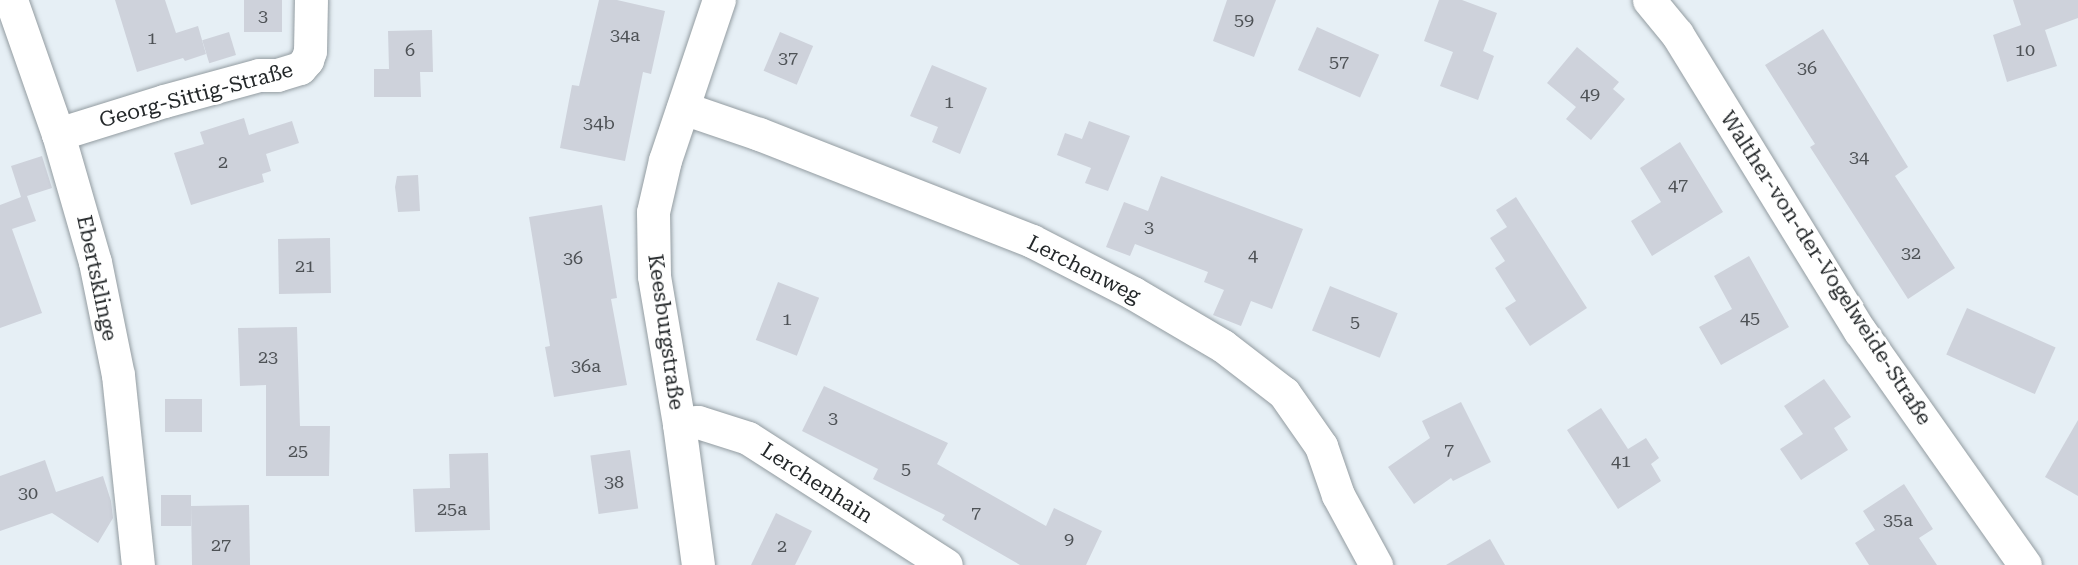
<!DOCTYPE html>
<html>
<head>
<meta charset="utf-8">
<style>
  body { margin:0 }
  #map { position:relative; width:2078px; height:565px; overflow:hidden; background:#e6eff5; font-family:"Roboto Serif",serif }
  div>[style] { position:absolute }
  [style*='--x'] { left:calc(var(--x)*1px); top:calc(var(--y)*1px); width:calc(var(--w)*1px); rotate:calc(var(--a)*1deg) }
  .building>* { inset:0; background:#ced2db; transform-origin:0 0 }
  .roads { filter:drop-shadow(0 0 2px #939ca1) drop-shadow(0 0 2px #939ca1) }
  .minor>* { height:33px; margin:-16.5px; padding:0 16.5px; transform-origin:16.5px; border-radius:16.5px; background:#fff }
  .tertiary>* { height:33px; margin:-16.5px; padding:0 16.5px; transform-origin:16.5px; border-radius:16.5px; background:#fff }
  span { translate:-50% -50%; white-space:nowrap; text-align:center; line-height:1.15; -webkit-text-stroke:6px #fff; paint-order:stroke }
  .number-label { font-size:18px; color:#4e5256 }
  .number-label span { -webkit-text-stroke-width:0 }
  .street-label { font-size:21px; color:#24282a }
</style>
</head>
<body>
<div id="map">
  <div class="building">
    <div style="clip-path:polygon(115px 0,165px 0,176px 33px,198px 26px,206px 54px,185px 61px,183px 58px,137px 72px)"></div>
    <div style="left:244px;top:0;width:38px;height:32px"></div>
    <div style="clip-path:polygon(599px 0,617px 0,665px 11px,651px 74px,643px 72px,625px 161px,560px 148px,572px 85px,579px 86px)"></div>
    <div style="clip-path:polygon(1227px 0,1276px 0,1254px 57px,1213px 41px)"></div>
    <div style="clip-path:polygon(1439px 0,1462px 0,1497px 13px,1483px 51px,1494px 56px,1478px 100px,1440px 86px,1453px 52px,1424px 41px)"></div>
    <div style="clip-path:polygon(2013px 0,2078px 0,2078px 18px,2045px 30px,2057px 66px,2007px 82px,1993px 35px,2021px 25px)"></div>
    <div style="left:1317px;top:27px;width:68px;height:47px;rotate:24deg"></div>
    <div style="clip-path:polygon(1823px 29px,1908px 167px,1895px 176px,1955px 268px,1908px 299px,1810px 147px,1815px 144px,1765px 65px)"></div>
    <div style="clip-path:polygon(432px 30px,433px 72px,420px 72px,421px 97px,374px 97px,374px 69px,389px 69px,388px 31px)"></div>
    <div style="left:229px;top:32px;width:24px;height:28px;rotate:73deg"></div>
    <div style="left:780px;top:32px;width:36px;height:42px;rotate:23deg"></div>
    <div style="clip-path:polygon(1577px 47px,1619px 82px,1613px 89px,1625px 99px,1591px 140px,1566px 119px,1576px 107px,1547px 83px)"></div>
    <div style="clip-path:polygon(932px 65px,987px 88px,960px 154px,932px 142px,938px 127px,910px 116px)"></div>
    <div style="clip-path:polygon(244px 118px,249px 135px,292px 121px,299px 143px,266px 154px,271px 171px,262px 174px,264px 182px,191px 205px,174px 153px,204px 144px,200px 132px)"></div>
    <div style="clip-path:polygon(1089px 121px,1130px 136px,1108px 191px,1085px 183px,1091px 168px,1057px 155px,1065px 133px,1082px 139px)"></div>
    <div style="clip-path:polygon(1680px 142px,1723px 212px,1652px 256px,1631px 221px,1661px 202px,1640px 168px)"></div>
    <div style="clip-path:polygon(42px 156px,52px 188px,27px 196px,36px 221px,12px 229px,42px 313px,0 328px,0 205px,21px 197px,11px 166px)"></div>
    <div style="clip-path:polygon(418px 175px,420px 211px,398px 212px,395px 187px,397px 176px)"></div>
    <div style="clip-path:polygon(1161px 176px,1303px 229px,1272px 309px,1251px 301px,1241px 326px,1213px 315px,1224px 290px,1204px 282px,1208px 272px,1135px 244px,1130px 256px,1106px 247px,1124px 202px,1148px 211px)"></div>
    <div style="clip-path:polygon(1516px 197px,1587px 308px,1530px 346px,1505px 308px,1516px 301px,1495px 268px,1505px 261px,1490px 238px,1507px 227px,1496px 210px)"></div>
    <div style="clip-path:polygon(602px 205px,617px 298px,611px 299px,627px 385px,554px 397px,545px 347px,550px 346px,529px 217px)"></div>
    <div style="left:330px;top:238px;width:55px;height:52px;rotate:89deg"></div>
    <div style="clip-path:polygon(1749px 256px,1789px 327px,1721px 365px,1699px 327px,1732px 309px,1714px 276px)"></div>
    <div style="left:778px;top:282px;width:44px;height:62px;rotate:21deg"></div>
    <div style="left:1330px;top:286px;width:73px;height:48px;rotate:22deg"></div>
    <div style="left:1967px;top:308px;width:97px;height:51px;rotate:24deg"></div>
    <div style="clip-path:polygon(297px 327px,300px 426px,330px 426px,329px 476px,266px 476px,266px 385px,240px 386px,238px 328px)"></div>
    <div style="clip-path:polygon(1824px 379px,1851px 417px,1834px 428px,1848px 450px,1801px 480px,1780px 449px,1803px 434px,1784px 406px)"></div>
    <div style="clip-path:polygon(824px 386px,948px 443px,937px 464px,1046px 526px,1054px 508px,1102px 531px,1086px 565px,1020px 565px,942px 520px,945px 515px,873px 479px,878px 469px,802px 431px)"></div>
    <div style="left:165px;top:399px;width:37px;height:33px"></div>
    <div style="clip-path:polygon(1461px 402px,1491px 462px,1453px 481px,1451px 478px,1414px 504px,1388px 467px,1430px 438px,1422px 421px)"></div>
    <div style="clip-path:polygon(1601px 408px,1628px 449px,1646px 438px,1659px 458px,1651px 464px,1661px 481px,1618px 509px,1567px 430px)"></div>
    <div style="clip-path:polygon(2078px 420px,2078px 496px,2045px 477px)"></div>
    <div style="left:630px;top:450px;width:59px;height:40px;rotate:82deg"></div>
    <div style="clip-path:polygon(488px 453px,490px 530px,415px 532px,413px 489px,450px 488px,449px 454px)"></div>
    <div style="clip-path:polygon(45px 460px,56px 492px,103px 476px,111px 501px,113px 518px,98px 543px,52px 513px,0 531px,0 476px)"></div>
    <div style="clip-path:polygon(1904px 484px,1933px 529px,1919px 538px,1937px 565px,1869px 565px,1855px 543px,1875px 530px,1863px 511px)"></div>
    <div style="left:161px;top:495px;width:30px;height:31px"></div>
    <div style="left:249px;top:505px;width:60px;height:58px;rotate:89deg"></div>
    <div style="clip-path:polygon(776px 513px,812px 531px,795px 565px,751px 565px)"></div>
    <div style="clip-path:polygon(1490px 539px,1505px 565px,1446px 565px)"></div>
  </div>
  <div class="roads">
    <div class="minor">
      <div style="--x:1649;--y:0;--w:44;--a:50.5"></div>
      <div style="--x:1677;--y:34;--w:349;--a:58.4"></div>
      <div style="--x:1860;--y:331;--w:286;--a:54.8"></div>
      <div style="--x:683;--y:108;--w:80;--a:18.9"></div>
      <div style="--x:759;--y:134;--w:293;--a:21.4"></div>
      <div style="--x:1032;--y:241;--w:114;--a:27.2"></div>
      <div style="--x:1133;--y:293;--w:104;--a:30.5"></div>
      <div style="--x:1223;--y:346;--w:77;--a:37.6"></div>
      <div style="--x:1284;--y:393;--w:65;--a:55.1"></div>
      <div style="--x:1321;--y:446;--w:52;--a:70.9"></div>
      <div style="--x:1338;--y:495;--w:80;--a:61.5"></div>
      <div style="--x:58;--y:134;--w:111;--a:-17.3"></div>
      <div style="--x:164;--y:101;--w:98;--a:-15.3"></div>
      <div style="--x:259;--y:75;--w:18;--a:0"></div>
      <div style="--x:277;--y:75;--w:24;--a:-17"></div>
      <div style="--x:300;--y:68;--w:11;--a:-49"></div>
      <div style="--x:307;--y:60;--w:9;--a:-72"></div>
      <div style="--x:310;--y:51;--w:51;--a:-88.9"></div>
      <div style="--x:679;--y:424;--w:19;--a:-6"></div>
      <div style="--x:698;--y:422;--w:52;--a:17.7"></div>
      <div style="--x:748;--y:438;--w:235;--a:32.7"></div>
      <div style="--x:698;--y:565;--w:142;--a:-97.7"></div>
      <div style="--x:679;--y:424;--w:150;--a:-99.6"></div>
      <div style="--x:654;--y:276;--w:64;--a:-90.9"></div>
      <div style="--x:653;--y:212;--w:53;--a:-77"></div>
      <div style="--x:665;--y:160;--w:169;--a:-71.4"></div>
    </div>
    <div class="tertiary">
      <div style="--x:11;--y:0;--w:142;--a:70.7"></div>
      <div style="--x:58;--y:134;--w:133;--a:73.9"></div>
      <div style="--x:95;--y:262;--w:115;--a:78.5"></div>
      <div style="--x:118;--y:375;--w:191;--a:84"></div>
    </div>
  </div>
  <div class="number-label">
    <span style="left:263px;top:16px">3</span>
    <span style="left:1244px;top:20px">59</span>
    <span style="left:625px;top:35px">34a</span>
    <span style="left:152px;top:38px">1</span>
    <span style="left:410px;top:50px">6</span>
    <span style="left:2025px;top:50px">10</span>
    <span style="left:788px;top:58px">37</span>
    <span style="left:1339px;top:62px">57</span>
    <span style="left:1807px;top:68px">36</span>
    <span style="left:1590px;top:94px">49</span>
    <span style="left:949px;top:102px">1</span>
    <span style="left:599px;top:123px">34b</span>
    <span style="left:1859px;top:157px">34</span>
    <span style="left:223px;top:162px">2</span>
    <span style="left:1678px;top:185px">47</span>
    <span style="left:1149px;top:227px">3</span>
    <span style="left:1911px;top:253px">32</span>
    <span style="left:1253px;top:255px">4</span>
    <span style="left:573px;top:258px">36</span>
    <span style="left:305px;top:266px">21</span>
    <span style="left:1750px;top:318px">45</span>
    <span style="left:787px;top:319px">1</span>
    <span style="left:1355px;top:322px">5</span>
    <span style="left:268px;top:357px">23</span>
    <span style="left:586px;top:366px">36a</span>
    <span style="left:833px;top:418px">3</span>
    <span style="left:1449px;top:450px">7</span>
    <span style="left:298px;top:451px">25</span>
    <span style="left:1621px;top:461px">41</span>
    <span style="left:906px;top:469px">5</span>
    <span style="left:614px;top:482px">38</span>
    <span style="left:28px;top:493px">30</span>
    <span style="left:452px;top:509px">25a</span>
    <span style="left:976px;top:513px">7</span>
    <span style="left:1898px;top:520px">35a</span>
    <span style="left:1069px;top:539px">9</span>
    <span style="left:221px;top:545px">27</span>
    <span style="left:782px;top:546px">2</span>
  </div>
  <div class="street-label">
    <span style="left:196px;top:95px;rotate:-15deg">Georg-Sittig-Straße</span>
    <span style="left:1826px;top:268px;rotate:57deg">Walther-von-der-Vogelweide-Straße</span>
    <span style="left:1084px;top:269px;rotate:27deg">Lerchenweg</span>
    <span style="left:97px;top:278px;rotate:78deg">Ebertsklinge</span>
    <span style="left:666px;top:332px;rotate:82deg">Keesburgstraße</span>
    <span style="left:817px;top:483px;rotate:33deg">Lerchenhain</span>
  </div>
</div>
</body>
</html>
